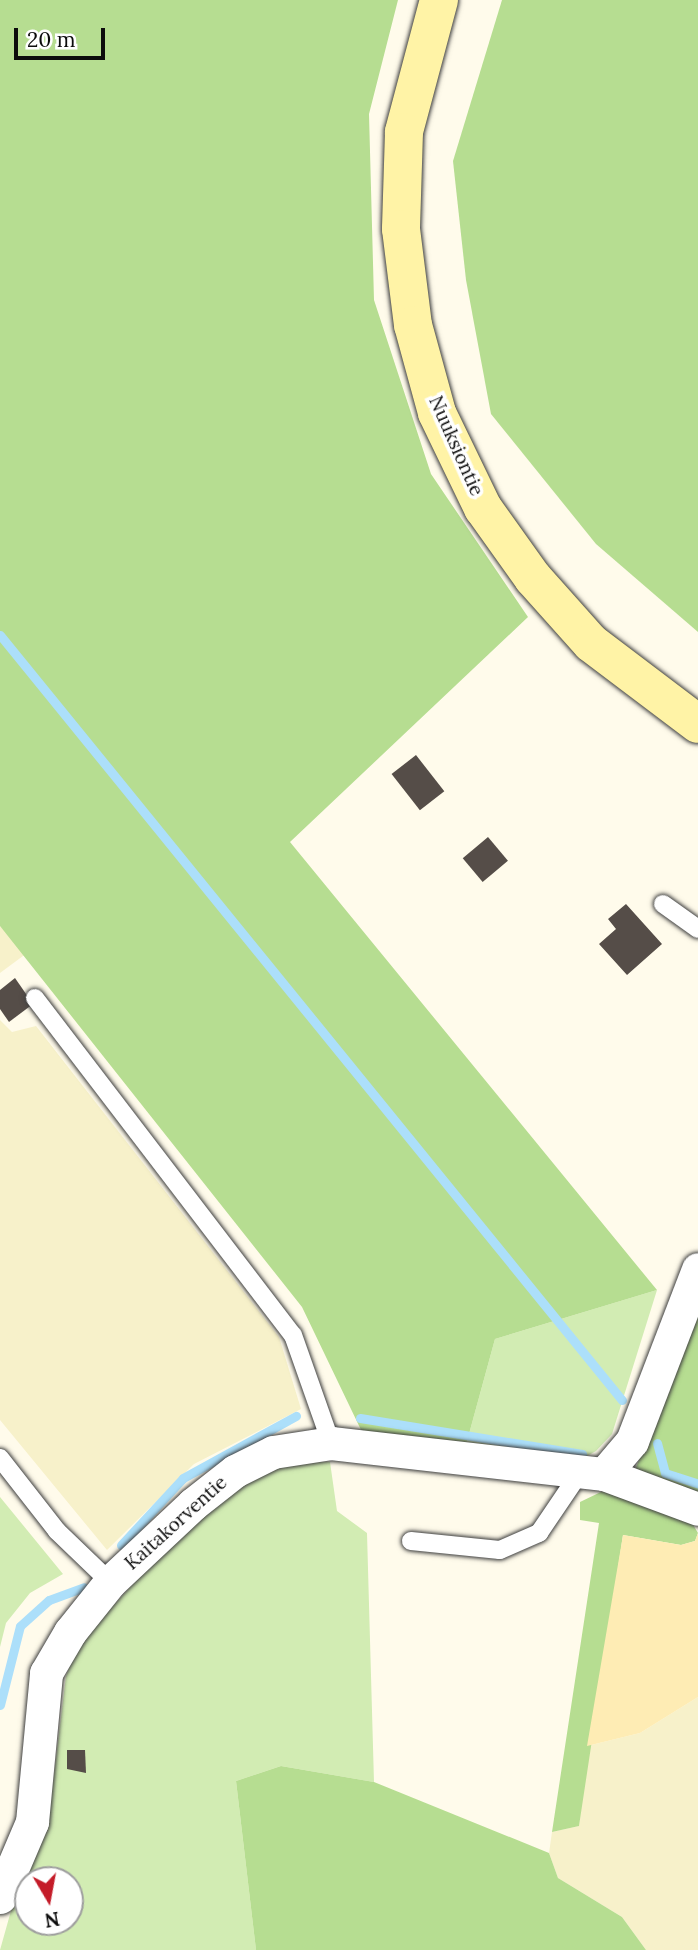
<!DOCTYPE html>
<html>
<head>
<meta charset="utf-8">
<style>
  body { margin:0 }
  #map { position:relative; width:698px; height:1950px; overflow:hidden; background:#fffbeb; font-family:Lora,serif }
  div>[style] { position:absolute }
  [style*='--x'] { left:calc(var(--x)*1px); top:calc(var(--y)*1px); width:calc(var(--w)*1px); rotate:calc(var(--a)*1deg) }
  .farmland>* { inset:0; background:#f7f1ca }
  .green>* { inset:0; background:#d2ecb3 }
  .forest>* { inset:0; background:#b6dd91 }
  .sand>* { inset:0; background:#feecb4 }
  .stream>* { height:9px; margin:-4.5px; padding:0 4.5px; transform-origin:4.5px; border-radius:4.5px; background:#acdffa }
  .building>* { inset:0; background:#554d48; transform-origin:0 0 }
  .roads { filter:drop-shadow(0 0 2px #3f3f3f) drop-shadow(0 0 2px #3f3f3f) }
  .lane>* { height:18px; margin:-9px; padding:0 9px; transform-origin:9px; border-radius:9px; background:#fff }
  .street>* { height:33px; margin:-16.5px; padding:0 16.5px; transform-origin:16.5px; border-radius:16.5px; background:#fff }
  .secondary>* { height:38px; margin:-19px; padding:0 19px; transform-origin:19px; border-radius:19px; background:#fff3a6 }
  span { translate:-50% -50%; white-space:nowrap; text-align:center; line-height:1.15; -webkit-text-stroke:7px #fff; paint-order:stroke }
  .street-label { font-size:19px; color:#0c0c0c }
  .north { position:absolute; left:14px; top:1866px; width:70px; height:70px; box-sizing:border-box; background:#fff; border:2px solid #9e9e9e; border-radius:50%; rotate:170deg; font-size:19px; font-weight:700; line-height:28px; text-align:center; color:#0c0c0c }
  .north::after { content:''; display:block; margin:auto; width:24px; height:32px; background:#c41c29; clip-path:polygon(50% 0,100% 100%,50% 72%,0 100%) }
  .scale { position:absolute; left:14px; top:28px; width:91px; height:32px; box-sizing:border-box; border:4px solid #0c0c0c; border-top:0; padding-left:9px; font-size:21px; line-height:24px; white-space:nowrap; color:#0c0c0c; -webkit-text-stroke:5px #fff; paint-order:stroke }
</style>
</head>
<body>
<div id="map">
  <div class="farmland">
    <div style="clip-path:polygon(0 926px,27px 953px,0 973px)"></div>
    <div style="clip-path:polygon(0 1020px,12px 1032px,36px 1026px,279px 1337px,301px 1409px,194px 1464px,107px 1550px,0 1420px)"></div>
    <div style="clip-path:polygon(698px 1697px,698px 1950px,646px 1950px,622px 1917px,558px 1878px,549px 1853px,552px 1832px,579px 1826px,587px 1746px,640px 1733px)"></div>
  </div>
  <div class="green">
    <div style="clip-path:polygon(657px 1290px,612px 1434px,596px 1451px,578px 1461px,466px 1445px,495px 1339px)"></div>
    <div style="clip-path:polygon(evenodd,297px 1460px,330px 1462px,337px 1511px,367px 1533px,374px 1782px,281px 1766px,236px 1781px,256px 1950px,0 1950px,16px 1893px,48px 1824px,66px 1676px,79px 1643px,188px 1524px,236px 1487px,297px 1460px,28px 1880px,70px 1880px,70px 1922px,28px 1922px,28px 1880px)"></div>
    <div style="clip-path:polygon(0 1497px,63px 1574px,30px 1593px,6px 1623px,0 1647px)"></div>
  </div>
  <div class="forest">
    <div style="clip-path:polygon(0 0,398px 0,369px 114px,374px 300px,431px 474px,528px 617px,290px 842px,657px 1290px,495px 1339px,466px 1445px,362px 1432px,302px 1307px,0 926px)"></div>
    <div style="clip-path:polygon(502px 0,698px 0,698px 632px,596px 544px,491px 414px,466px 280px,453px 161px)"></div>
    <div style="clip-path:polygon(698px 1312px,698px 1492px,635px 1470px)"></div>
    <div style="clip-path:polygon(605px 1490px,686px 1513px,698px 1533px,695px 1541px,681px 1545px,623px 1535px,579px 1826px,552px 1832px,599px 1523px,580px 1520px,580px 1502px)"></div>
    <div style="clip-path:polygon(281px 1766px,374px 1782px,549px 1853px,558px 1878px,622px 1917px,646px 1950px,256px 1950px,236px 1781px)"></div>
  </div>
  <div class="sand">
    <div style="clip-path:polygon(698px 1533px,698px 1697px,640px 1733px,587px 1746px,623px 1535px,681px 1545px,695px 1541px)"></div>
  </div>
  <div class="stream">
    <div style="--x:0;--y:635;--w:986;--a:50.89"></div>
    <div style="--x:360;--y:1418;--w:225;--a:9.2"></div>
    <div style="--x:657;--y:1443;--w:31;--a:75"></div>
    <div style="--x:665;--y:1473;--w:35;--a:18"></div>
    <div style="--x:121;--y:1545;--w:91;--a:-47.2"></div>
    <div style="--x:183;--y:1478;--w:129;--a:-28.8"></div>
    <div style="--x:0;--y:1705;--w:81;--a:-75.8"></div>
    <div style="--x:20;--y:1626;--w:39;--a:-42"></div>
    <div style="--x:49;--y:1600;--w:37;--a:-20"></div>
  </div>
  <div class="building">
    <div style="left:416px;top:755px;width:46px;height:31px;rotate:52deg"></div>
    <div style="left:488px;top:837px;width:31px;height:33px;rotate:50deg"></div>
    <div style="clip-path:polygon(626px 904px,662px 944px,627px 975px,599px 944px,616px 929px,608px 919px)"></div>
    <div style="clip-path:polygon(15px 978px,33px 1004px,9px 1022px,0 1009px,0 990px)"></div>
    <div style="clip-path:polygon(67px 1750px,85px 1750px,86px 1773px,67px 1769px)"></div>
  </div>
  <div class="roads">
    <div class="lane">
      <div style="--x:663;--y:904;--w:43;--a:35.5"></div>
      <div style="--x:35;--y:998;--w:424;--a:52.6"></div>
      <div style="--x:293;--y:1335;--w:114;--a:70.6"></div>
      <div style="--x:0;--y:1458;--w:93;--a:52"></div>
      <div style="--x:57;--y:1531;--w:74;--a:43.9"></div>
      <div style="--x:411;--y:1541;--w:89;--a:5.8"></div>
      <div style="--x:500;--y:1550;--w:43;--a:-23.6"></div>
      <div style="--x:539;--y:1533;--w:71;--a:-55.9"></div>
    </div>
    <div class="street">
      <div style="--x:604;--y:1474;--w:100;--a:20.4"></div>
      <div style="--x:0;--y:1897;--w:82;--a:-66.9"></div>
      <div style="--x:32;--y:1822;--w:150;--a:-84.6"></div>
      <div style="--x:46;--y:1673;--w:48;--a:-59.7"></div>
      <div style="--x:70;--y:1632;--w:64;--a:-51.3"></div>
      <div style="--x:110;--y:1582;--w:114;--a:-43.2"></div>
      <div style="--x:193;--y:1504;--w:53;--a:-38.2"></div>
      <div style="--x:235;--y:1471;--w:42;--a:-26.6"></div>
      <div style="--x:273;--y:1452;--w:59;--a:-8.8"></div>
      <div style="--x:331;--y:1443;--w:275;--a:6.5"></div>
      <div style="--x:604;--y:1474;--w:43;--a:-49.7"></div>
      <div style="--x:632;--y:1441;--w:184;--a:-69"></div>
    </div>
    <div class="secondary">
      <div style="--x:439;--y:0;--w:137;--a:104.9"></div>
      <div style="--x:404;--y:132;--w:97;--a:91.8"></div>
      <div style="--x:401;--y:229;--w:97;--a:82.9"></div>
      <div style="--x:413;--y:325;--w:91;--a:74.7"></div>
      <div style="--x:437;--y:413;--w:106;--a:64.2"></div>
      <div style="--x:483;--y:508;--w:86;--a:54.5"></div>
      <div style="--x:533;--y:578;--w:87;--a:48.3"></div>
      <div style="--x:591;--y:643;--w:134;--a:37.1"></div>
    </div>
  </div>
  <div class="street-label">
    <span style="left:456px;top:446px;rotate:66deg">Nuuksiontie</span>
    <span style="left:176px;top:1523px;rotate:-42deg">Kaitakorventie</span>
  </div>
  <div class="north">N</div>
  <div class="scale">20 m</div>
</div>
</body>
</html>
